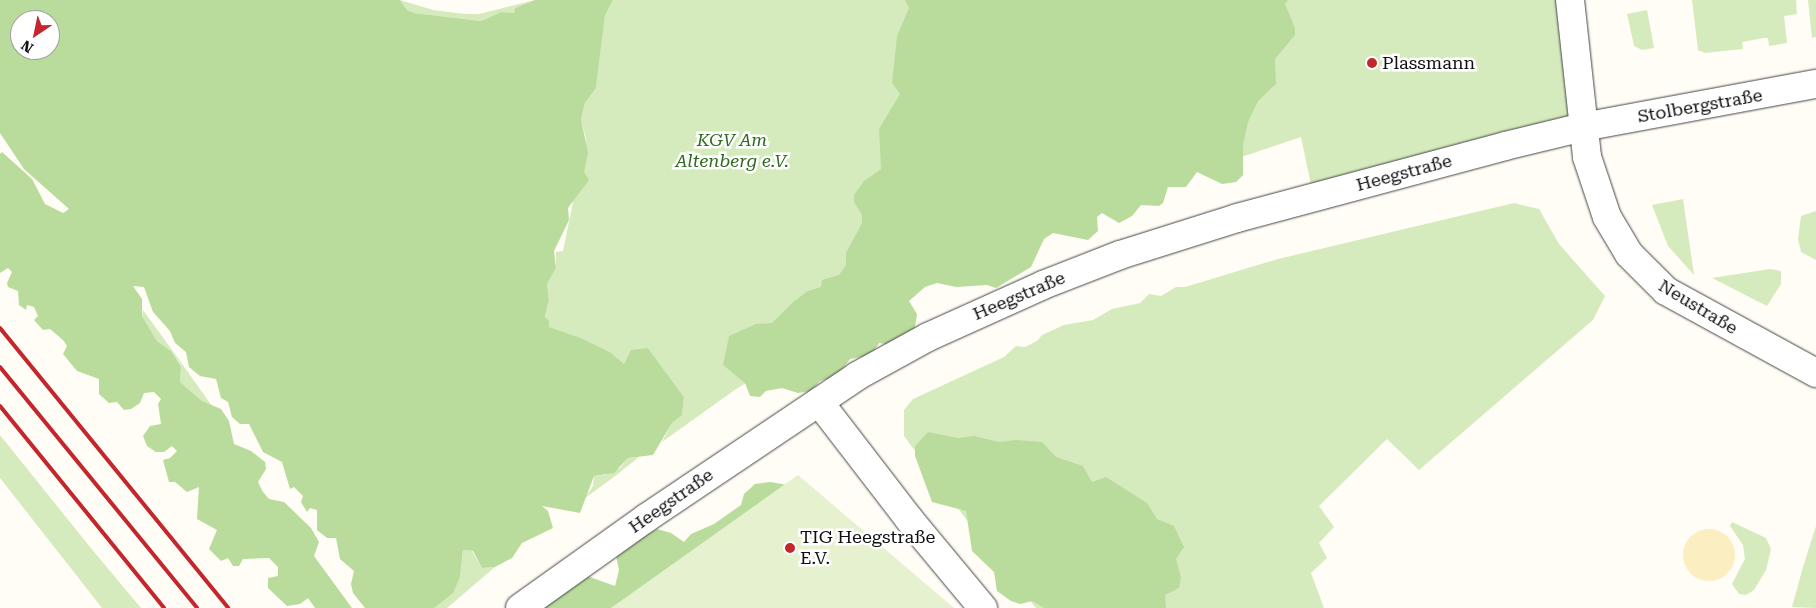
<!DOCTYPE html>
<html>
<head>
<meta charset="utf-8">
<style>
  body { margin:0 }
  #map { position:relative; width:1816px; height:608px; overflow:hidden; background:#fffdf5; font-family:"Roboto Serif",serif }
  div>[style] { position:absolute }
  [style*='--x'] { left:calc(var(--x)*1px); top:calc(var(--y)*1px); width:calc(var(--w)*1px); rotate:calc(var(--a)*1deg) }
  .green>* { inset:0; background:#d5ebbd }
  .forest>* { inset:0; background:#b9dc9c }
  .sand>* { inset:0; background:#fbeec1 }
  .round { border-radius:50% }
  .pitch>* { inset:0; background:#e6f2cf }
  .roads { filter:drop-shadow(0 0 1px #444) drop-shadow(0 0 1px #444) }
  .minor>* { height:28px; margin:-14px; padding:0 14px; transform-origin:14px; border-radius:14px; background:#fff }
  .rail>* { height:4px; margin:-2px; padding:0 2px; transform-origin:2px; border-radius:2px; background:#c4262e }
  .dots>* { width:14px; height:14px; translate:-50% -50%; box-sizing:border-box; border:2px solid #fff; border-radius:50% }
  span { translate:-50% -50%; white-space:nowrap; text-align:center; line-height:1.15; -webkit-text-stroke:5px #fff; paint-order:stroke }
  .poi-label { font-size:18px; color:#111 }
  .left { translate:0 -50%; text-align:left }
  .street-label { font-size:18px; color:#111 }
  .park-label { font-size:18px; color:#2f6b1f; font-style:italic }
  .north { position:absolute; left:10px; top:10px; width:50px; height:50px; box-sizing:border-box; background:#fff; border:1px solid #a0a0a0; border-radius:50%; rotate:214deg; font-size:14px; font-weight:700; line-height:20px; text-align:center; color:#111 }
  .north::after { content:''; display:block; margin:auto; width:18px; height:22px; background:#c4262e; clip-path:polygon(50% 0,100% 100%,50% 72%,0 100%) }
</style>
</head>
<body>
<div id="map">
  <div class="green">
    <div style="clip-path:polygon(400px 0,433px 10px,465px 14px,479px 14px,535px 0,515px 8px,514px 13px,501px 12px,481px 21px,414px 13px,407px 10px)"></div>
    <div style="clip-path:polygon(613px 0,1571px 0,1584px 127px,1314px 199px,1301px 137px,1129px 195px,949px 272px,835px 331px,736px 389px,662px 442px,672px 423px,682px 415px,684px 397px,648px 348px,624px 364px,610px 352px,581px 338px,548px 327px,545px 318px,549px 300px,547px 284px,556px 268px,556px 252px,563px 251px,586px 139px,581px 119px,585px 103px,596px 88px,605px 16px)"></div>
    <div style="clip-path:polygon(1692px 0,1796px 0,1797px 14px,1784px 16px,1787px 43px,1769px 46px,1768px 38px,1764px 38px,1742px 42px,1743px 49px,1705px 53px,1698px 50px)"></div>
    <div style="clip-path:polygon(1808px 0,1816px 0,1816px 37px,1812px 38px)"></div>
    <div style="clip-path:polygon(1647px 10px,1654px 48px,1642px 50px,1634px 46px,1627px 14px)"></div>
    <div style="clip-path:polygon(1683px 199px,1694px 275px,1668px 246px,1652px 205px)"></div>
    <div style="clip-path:polygon(1514px 203px,1539px 209px,1559px 244px,1605px 296px,1593px 320px,1419px 470px,1387px 439px,1319px 506px,1334px 527px,1319px 543px,1327px 558px,1311px 573px,1324px 608px,1036px 608px,1001px 566px,904px 436px,904px 410px,913px 399px,1004px 357px,1016px 346px,1025px 347px,1037px 341px,1042px 335px,1064px 325px,1093px 320px,1112px 309px,1140px 303px,1149px 294px,1161px 296px,1176px 287px,1185px 287px,1278px 259px)"></div>
    <div style="clip-path:polygon(1816px 211px,1816px 260px,1801px 252px,1798px 239px,1801px 216px)"></div>
    <div style="clip-path:polygon(1770px 269px,1781px 271px,1781px 284px,1767px 306px,1712px 278px)"></div>
    <div style="clip-path:polygon(143px 310px,180px 361px,212px 406px,202px 401px,180px 382px,181px 365px,171px 351px,157px 341px,142px 316px)"></div>
    <div style="clip-path:polygon(0 435px,90px 547px,141px 608px,102px 608px,0 478px)"></div>
    <div style="clip-path:polygon(639px 457px,614px 477px,585px 498px,593px 486px,594px 476px,605px 475px,620px 468px,628px 458px)"></div>
    <div style="clip-path:polygon(1732px 522px,1766px 538px,1771px 549px,1766px 570px,1754px 590px,1746px 595px,1739px 594px,1732px 584px,1745px 559px,1743px 545px,1730px 526px)"></div>
    <div style="clip-path:polygon(1816px 526px,1816px 608px,1792px 607px,1803px 567px)"></div>
    <div style="clip-path:polygon(463px 550px,472px 551px,482px 568px,495px 567px,447px 608px,434px 608px,460px 577px)"></div>
  </div>
  <div class="forest">
    <div style="clip-path:polygon(evenodd,0 0,400px 0,407px 10px,414px 13px,481px 21px,501px 12px,514px 13px,515px 8px,535px 0,613px 0,605px 16px,596px 88px,585px 103px,581px 119px,588px 153px,584px 172px,589px 180px,568px 208px,569px 220px,554px 251px,556px 268px,547px 284px,549px 300px,545px 317px,549px 321px,549px 327px,581px 338px,610px 352px,624px 364px,631px 350px,648px 348px,684px 397px,682px 415px,672px 423px,653px 455px,628px 458px,614px 473px,594px 476px,580px 513px,542px 506px,548px 511px,553px 528px,522px 543px,512px 558px,495px 567px,482px 568px,473px 551px,463px 550px,460px 577px,453px 593px,434px 608px,365px 608px,353px 593px,351px 584px,354px 571px,340px 559px,336px 538px,327px 538px,317px 530px,317px 510px,310px 508px,307px 512px,301px 502px,303px 496px,294px 487px,290px 489px,282px 462px,263px 452px,249px 424px,240px 424px,232px 417px,228px 402px,221px 398px,216px 379px,200px 376px,189px 367px,186px 352px,175px 343px,170px 331px,153px 312px,144px 287px,133px 286px,142px 299px,142px 316px,157px 341px,171px 351px,181px 366px,180px 382px,202px 401px,221px 409px,229px 421px,234px 444px,251px 451px,265px 462px,266px 469px,258px 482px,263px 492px,269px 499px,284px 502px,311px 528px,319px 542px,314px 556px,352px 608px,315px 608px,308px 598px,300px 604px,287px 606px,268px 588px,268px 578px,278px 576px,278px 567px,269px 558px,243px 559px,239px 566px,233px 566px,228px 558px,221px 561px,209px 549px,217px 530px,197px 519px,199px 487px,187px 492px,175px 482px,169px 482px,163px 460px,170px 458px,177px 451px,172px 446px,164px 452px,156px 452px,147px 446px,143px 436px,150px 426px,161px 424px,158px 404px,161px 399px,154px 392px,144px 393px,140px 403px,131px 409px,124px 410px,117px 402px,109px 403px,99px 394px,99px 379px,77px 371px,63px 354px,67px 346px,63px 340px,50px 329px,43px 330px,34px 320px,38px 316px,34px 307px,27px 305px,26px 310px,19px 305px,18px 291px,8px 287px,7px 283px,12px 272px,8px 268px,0 273px,0 154px,2px 152px,32px 179px,45px 204px,63px 213px,69px 209px,24px 169px,0 133px,0 0,20px 20px,50px 20px,50px 50px,20px 50px,20px 20px)"></div>
    <div style="clip-path:polygon(905px 0,1288px 0,1285px 4px,1295px 28px,1295px 35px,1275px 59px,1276px 84px,1258px 101px,1248px 122px,1243px 145px,1243px 175px,1236px 182px,1222px 184px,1197px 172px,1186px 187px,1168px 187px,1163px 203px,1159px 206px,1141px 205px,1132px 216px,1119px 223px,1102px 213px,1097px 217px,1098px 231px,1088px 240px,1053px 233px,1044px 239px,1031px 267px,996px 288px,987px 285px,956px 287px,937px 283px,925px 287px,909px 301px,917px 314px,914px 333px,893px 345px,879px 343px,871px 355px,850px 359px,837px 376px,820px 381px,811px 391px,798px 393px,782px 388px,766px 391px,760px 397px,750px 396px,745px 383px,723px 365px,729px 336px,756px 324px,772px 323px,793px 302px,808px 291px,821px 287px,822px 280px,839px 275px,846px 265px,846px 253px,862px 223px,862px 215px,854px 202px,854px 195px,864px 181px,881px 169px,879px 129px,900px 94px,892px 83px,897px 36px,909px 8px)"></div>
    <div style="clip-path:polygon(928px 432px,958px 438px,974px 436px,999px 442px,1015px 440px,1042px 442px,1056px 457px,1083px 466px,1092px 482px,1106px 477px,1147px 503px,1157px 519px,1174px 526px,1184px 547px,1176px 559px,1181px 577px,1179px 588px,1165px 595px,1166px 608px,1044px 608px,1032px 601px,1020px 604px,1011px 601px,997px 591px,994px 572px,972px 551px,966px 511px,932px 502px,915px 456px,915px 446px)"></div>
    <div style="clip-path:polygon(770px 482px,800px 487px,726px 608px,541px 608px,587px 576px,615px 586px,619px 570px,616px 556px,643px 537px,657px 529px,671px 533px,684px 542px,691px 534px,714px 524px,741px 505px,744px 494px,755px 484px)"></div>
  </div>
  <div class="sand">
    <div class="round" style="left:1683px;top:529px;width:52px;height:52px"></div>
  </div>
  <div class="pitch">
    <div style="clip-path:polygon(798px 475px,954px 608px,611px 608px)"></div>
  </div>
  <div class="roads">
    <div class="minor">
      <div style="--x:1570;--y:0;--w:158;--a:83.8"></div>
      <div style="--x:1587;--y:157;--w:63;--a:71.6"></div>
      <div style="--x:1607;--y:217;--w:43;--a:59.3"></div>
      <div style="--x:1629;--y:254;--w:52;--a:45"></div>
      <div style="--x:1666;--y:291;--w:171;--a:28.7"></div>
      <div style="--x:819;--y:402;--w:148;--a:52.4"></div>
      <div style="--x:909;--y:519;--w:116;--a:50.3"></div>
      <div style="--x:520;--y:608;--w:155;--a:-35.5"></div>
      <div style="--x:646;--y:518;--w:254;--a:-33.9"></div>
      <div style="--x:857;--y:376;--w:81;--a:-28.8"></div>
      <div style="--x:928;--y:337;--w:126;--a:-24.3"></div>
      <div style="--x:1043;--y:285;--w:83;--a:-21.3"></div>
      <div style="--x:1120;--y:255;--w:123;--a:-17.5"></div>
      <div style="--x:1237;--y:218;--w:278;--a:-15"></div>
      <div style="--x:1505;--y:146;--w:80;--a:-13.7"></div>
      <div style="--x:1583;--y:127;--w:237;--a:-10.5"></div>
    </div>
  </div>
  <div class="rail">
    <div style="--x:0;--y:328;--w:361;--a:50.8"></div>
    <div style="--x:0;--y:367;--w:311;--a:50.7"></div>
    <div style="--x:0;--y:406;--w:260;--a:50.9"></div>
  </div>
  <div class="dots">
    <div style="left:1372px;top:63px;background:#c4262e"></div>
    <div style="left:790px;top:548px;background:#c4262e"></div>
  </div>
  <div class="poi-label">
    <span class="left" style="left:1382px;top:63px">Plassmann</span>
    <span class="left" style="left:800px;top:548px">TIG Heegstraße<br>E.V.</span>
  </div>
  <div class="street-label">
    <span style="left:1700px;top:106px;rotate:-10deg">Stolbergstraße</span>
    <span style="left:1404px;top:173px;rotate:-15deg">Heegstraße</span>
    <span style="left:1019px;top:296px;rotate:-23deg">Heegstraße</span>
    <span style="left:1698px;top:307px;rotate:31deg">Neustraße</span>
    <span style="left:671px;top:501px;rotate:-35deg">Heegstraße</span>
  </div>
  <div class="park-label">
    <span style="left:732px;top:151px">KGV Am<br>Altenberg e.V.</span>
  </div>
  <div class="north">N</div>
</div>
</body>
</html>
